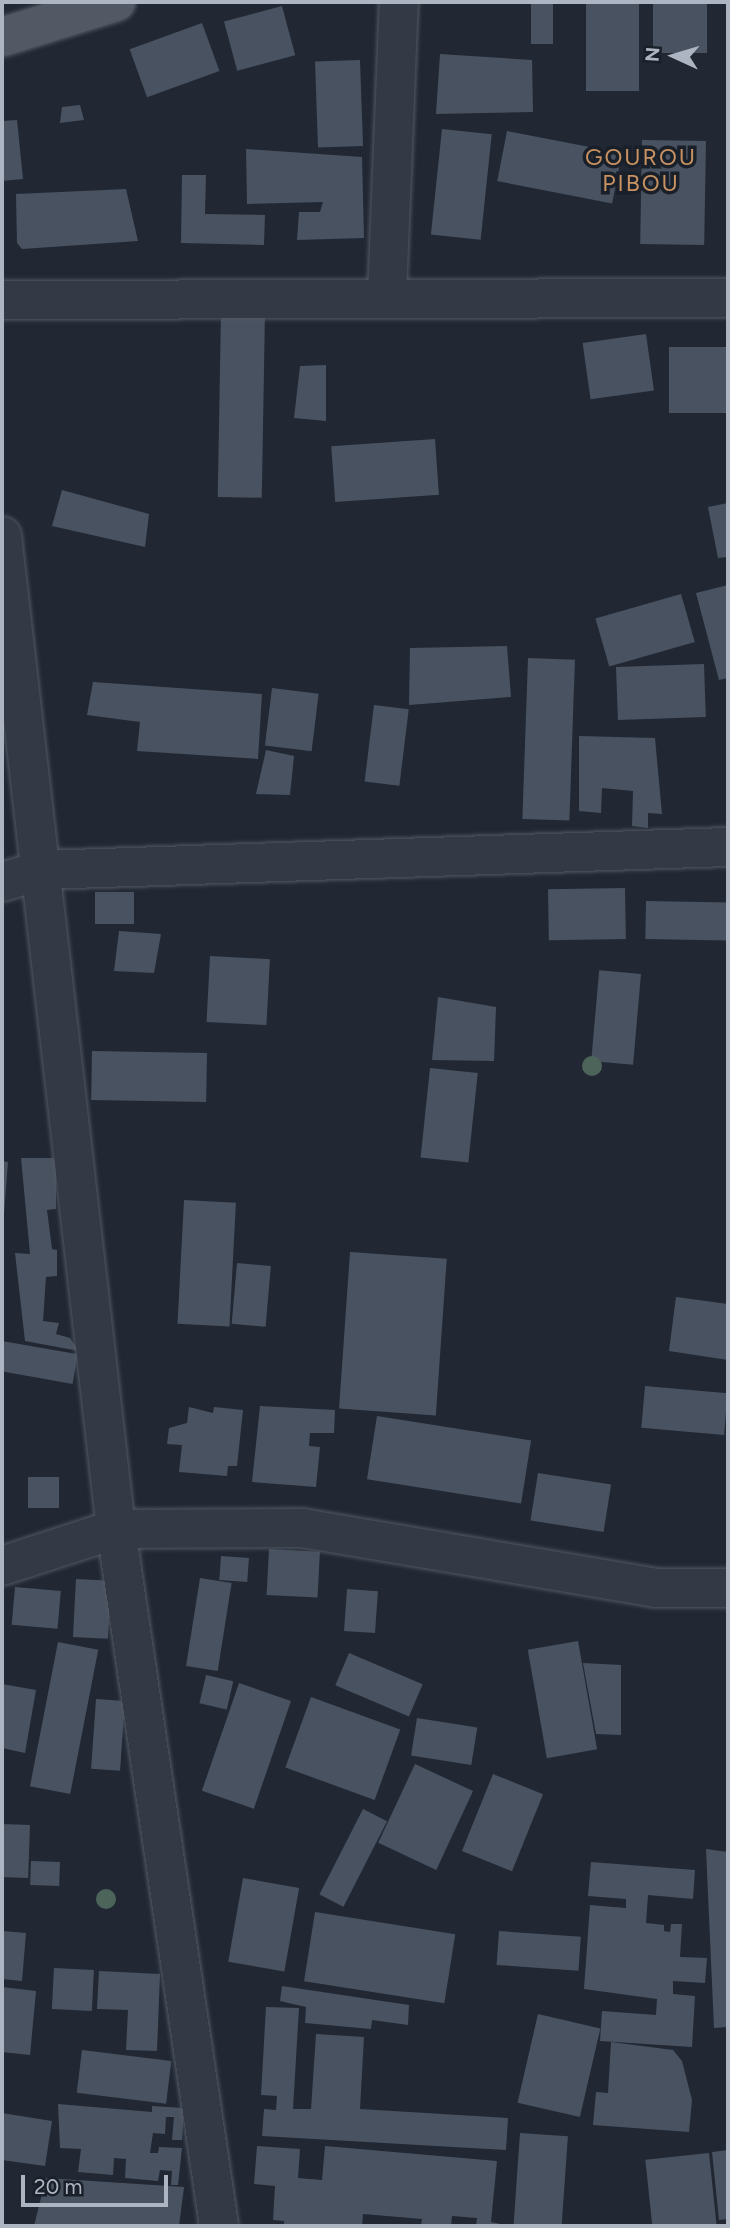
<!DOCTYPE html>
<html>
<head>
<meta charset="utf-8">
<style>
  body { margin:0 }
  #map { position:relative; width:730px; height:2228px; overflow:hidden; background:#212834; font-family:Figtree,sans-serif }
  div>[style] { position:absolute }
  [style*='--x'] { left:calc(var(--x)*1px); top:calc(var(--y)*1px); width:calc(var(--w)*1px); rotate:calc(var(--a)*1deg) }
  .building>* { inset:0; background:#495260; transform-origin:0 0 }
  .roads { filter:drop-shadow(0 0 2px #515863) drop-shadow(0 0 2px #515863) }
  .minor>* { height:38px; margin:-19px; padding:0 19px; transform-origin:19px; border-radius:19px; background:#343a45 }
  .major>* { height:38px; margin:-19px; padding:0 19px; transform-origin:19px; border-radius:19px; background:#525965 }
  .trees>* { width:20px; height:20px; margin:-10px; border-radius:50%; background:#4c645a }
  span { translate:-50% -50%; white-space:nowrap; text-align:center; line-height:1.15; -webkit-text-stroke:7px #1a2029; paint-order:stroke }
  .neighbourhood-label { font-size:23px; color:#c89262; letter-spacing:2px }
  .frame { position:absolute; inset:0; border:4px solid #aeb5c2; pointer-events:none }
  .north { position:absolute; left:639px; top:21px; width:70px; height:70px; -webkit-text-stroke:5px #1a2029; paint-order:stroke; rotate:274deg; font-size:19px; font-weight:700; line-height:28px; text-align:center; color:#aeb5c2 }
  .north::after { content:''; display:block; margin:auto; width:24px; height:32px; background:#aeb5c2; clip-path:polygon(50% 0,100% 100%,50% 72%,0 100%) }
  .scale { position:absolute; left:21px; top:2175px; width:147px; height:32px; box-sizing:border-box; border:4px solid #aeb5c2; border-top:0; padding-left:9px; font-size:21px; line-height:24px; white-space:nowrap; color:#aeb5c2; -webkit-text-stroke:5px #1a2029; paint-order:stroke }
</style>
</head>
<body>
<div id="map">
  <div class="building">
    <div style="left:531px;top:2px;width:22px;height:42px"></div>
    <div style="left:586px;top:2px;width:53px;height:89px"></div>
    <div style="left:653px;top:2px;width:54px;height:51px"></div>
    <div style="left:282px;top:6px;width:51px;height:60px;rotate:75deg"></div>
    <div style="left:202px;top:23px;width:51px;height:77px;rotate:70deg"></div>
    <div style="clip-path:polygon(440px 54px,532px 60px,533px 112px,436px 114px)"></div>
    <div style="left:360px;top:60px;width:86px;height:45px;rotate:88deg"></div>
    <div style="clip-path:polygon(80px 105px,84px 120px,60px 123px,62px 107px)"></div>
    <div style="clip-path:polygon(17px 120px,23px 179px,2px 181px,2px 121px)"></div>
    <div style="left:442px;top:129px;width:50px;height:106px;rotate:6deg"></div>
    <div style="left:507px;top:131px;width:117px;height:51px;rotate:11deg"></div>
    <div style="left:642px;top:140px;width:64px;height:104px;rotate:1deg"></div>
    <div style="clip-path:polygon(246px 149px,362px 157px,364px 238px,297px 240px,299px 212px,320px 212px,323px 202px,247px 204px)"></div>
    <div style="clip-path:polygon(182px 175px,206px 175px,205px 214px,265px 215px,264px 245px,181px 243px)"></div>
    <div style="clip-path:polygon(126px 189px,138px 241px,22px 249px,17px 243px,16px 194px)"></div>
    <div style="left:221px;top:311px;width:44px;height:186px;rotate:1deg"></div>
    <div style="left:646px;top:334px;width:57px;height:64px;rotate:82deg"></div>
    <div style="left:728px;top:347px;width:66px;height:59px;rotate:90deg"></div>
    <div style="clip-path:polygon(326px 365px,326px 421px,294px 418px,300px 366px)"></div>
    <div style="left:435px;top:439px;width:56px;height:104px;rotate:86deg"></div>
    <div style="clip-path:polygon(62px 490px,149px 514px,145px 547px,52px 526px)"></div>
    <div style="clip-path:polygon(728px 503px,728px 557px,718px 558px,708px 507px)"></div>
    <div style="clip-path:polygon(728px 585px,728px 678px,719px 680px,696px 593px)"></div>
    <div style="left:681px;top:594px;width:50px;height:89px;rotate:74deg"></div>
    <div style="clip-path:polygon(507px 646px,511px 697px,409px 705px,410px 648px)"></div>
    <div style="left:528px;top:658px;width:47px;height:161px;rotate:2deg"></div>
    <div style="left:704px;top:664px;width:53px;height:88px;rotate:88deg"></div>
    <div style="clip-path:polygon(93px 682px,262px 694px,258px 759px,137px 751px,140px 722px,87px 715px)"></div>
    <div style="left:272px;top:688px;width:47px;height:58px;rotate:7deg"></div>
    <div style="left:374px;top:705px;width:35px;height:77px;rotate:7deg"></div>
    <div style="clip-path:polygon(579px 736px,655px 738px,662px 814px,648px 813px,648px 828px,632px 826px,633px 791px,602px 788px,601px 813px,579px 811px)"></div>
    <div style="clip-path:polygon(266px 750px,294px 756px,290px 795px,256px 794px)"></div>
    <div style="left:625px;top:888px;width:51px;height:77px;rotate:89deg"></div>
    <div style="left:95px;top:892px;width:39px;height:32px"></div>
    <div style="left:646px;top:901px;width:82px;height:38px;rotate:1deg"></div>
    <div style="clip-path:polygon(119px 931px,161px 934px,154px 973px,114px 971px)"></div>
    <div style="left:210px;top:956px;width:60px;height:66px;rotate:3deg"></div>
    <div style="left:641px;top:974px;width:91px;height:42px;rotate:95deg"></div>
    <div style="clip-path:polygon(438px 997px,496px 1007px,494px 1061px,432px 1060px)"></div>
    <div style="left:92px;top:1051px;width:115px;height:49px;rotate:1deg"></div>
    <div style="left:430px;top:1068px;width:48px;height:90px;rotate:6deg"></div>
    <div style="clip-path:polygon(21px 1158px,56px 1158px,56px 1209px,47px 1210px,52px 1249px,57px 1250px,57px 1276px,46px 1277px,43px 1321px,59px 1323px,56px 1334px,70px 1338px,79px 1351px,25px 1341px,15px 1253px,30px 1254px)"></div>
    <div style="clip-path:polygon(2px 1161px,8px 1162px,4px 1214px,2px 1213px)"></div>
    <div style="left:184px;top:1200px;width:52px;height:124px;rotate:3deg"></div>
    <div style="left:350px;top:1252px;width:97px;height:157px;rotate:4deg"></div>
    <div style="left:237px;top:1263px;width:34px;height:61px;rotate:5deg"></div>
    <div style="clip-path:polygon(676px 1297px,728px 1304px,728px 1360px,669px 1351px)"></div>
    <div style="left:2px;top:1341px;width:77px;height:30px;rotate:10deg"></div>
    <div style="left:645px;top:1386px;width:83px;height:42px;rotate:5deg"></div>
    <div style="clip-path:polygon(260px 1406px,335px 1410px,334px 1433px,310px 1433px,309px 1446px,320px 1447px,316px 1487px,252px 1482px)"></div>
    <div style="clip-path:polygon(189px 1407px,213px 1413px,214px 1407px,243px 1410px,237px 1466px,228px 1466px,227px 1476px,179px 1472px,182px 1445px,167px 1444px,169px 1428px,187px 1423px)"></div>
    <div style="left:377px;top:1416px;width:156px;height:64px;rotate:9deg"></div>
    <div style="left:538px;top:1473px;width:74px;height:48px;rotate:9deg"></div>
    <div style="left:28px;top:1477px;width:31px;height:31px"></div>
    <div style="left:269px;top:1549px;width:51px;height:46px;rotate:3deg"></div>
    <div style="left:221px;top:1556px;width:28px;height:24px;rotate:4deg"></div>
    <div style="left:200px;top:1578px;width:32px;height:89px;rotate:9deg"></div>
    <div style="left:76px;top:1579px;width:35px;height:58px;rotate:3deg"></div>
    <div style="left:15px;top:1587px;width:46px;height:38px;rotate:5deg"></div>
    <div style="left:347px;top:1589px;width:31px;height:42px;rotate:4deg"></div>
    <div style="left:578px;top:1641px;width:110px;height:51px;rotate:80deg"></div>
    <div style="left:58px;top:1642px;width:41px;height:147px;rotate:11deg"></div>
    <div style="left:349px;top:1653px;width:80px;height:35px;rotate:23deg"></div>
    <div style="clip-path:polygon(583px 1663px,621px 1665px,621px 1735px,596px 1734px)"></div>
    <div style="left:206px;top:1675px;width:28px;height:29px;rotate:13deg"></div>
    <div style="left:239px;top:1683px;width:55px;height:114px;rotate:19deg"></div>
    <div style="clip-path:polygon(2px 1684px,36px 1690px,25px 1753px,2px 1748px)"></div>
    <div style="left:311px;top:1697px;width:95px;height:75px;rotate:20deg"></div>
    <div style="left:96px;top:1699px;width:29px;height:70px;rotate:4deg"></div>
    <div style="left:417px;top:1718px;width:61px;height:38px;rotate:9deg"></div>
    <div style="left:415px;top:1764px;width:64px;height:87px;rotate:25deg"></div>
    <div style="left:493px;top:1774px;width:54px;height:83px;rotate:22deg"></div>
    <div style="left:363px;top:1809px;width:27px;height:96px;rotate:27deg"></div>
    <div style="left:2px;top:1824px;width:28px;height:53px;rotate:2deg"></div>
    <div style="clip-path:polygon(706px 1849px,728px 1852px,728px 2027px,714px 2028px)"></div>
    <div style="left:31px;top:1861px;width:29px;height:24px;rotate:2deg"></div>
    <div style="clip-path:polygon(591px 1862px,695px 1870px,693px 1899px,648px 1895px,646px 1923px,664px 1925px,664px 1931px,670px 1932px,671px 1924px,682px 1924px,680px 1957px,707px 1958px,705px 1983px,673px 1981px,673px 1994px,695px 1996px,692px 2047px,600px 2041px,602px 2011px,656px 2015px,657px 1999px,584px 1989px,590px 1905px,626px 1908px,626px 1899px,588px 1896px)"></div>
    <div style="left:243px;top:1878px;width:57px;height:85px;rotate:10deg"></div>
    <div style="left:315px;top:1912px;width:142px;height:70px;rotate:9deg"></div>
    <div style="clip-path:polygon(2px 1931px,26px 1933px,22px 1981px,2px 1979px)"></div>
    <div style="left:499px;top:1931px;width:82px;height:34px;rotate:4deg"></div>
    <div style="left:54px;top:1968px;width:40px;height:41px;rotate:3deg"></div>
    <div style="clip-path:polygon(99px 1971px,160px 1974px,157px 2051px,126px 2050px,128px 2010px,97px 2009px)"></div>
    <div style="clip-path:polygon(282px 1986px,409px 2005px,408px 2025px,372px 2020px,371px 2029px,305px 2023px,306px 2007px,280px 2001px)"></div>
    <div style="clip-path:polygon(2px 1987px,36px 1991px,30px 2055px,2px 2052px)"></div>
    <div style="clip-path:polygon(266px 2007px,299px 2008px,293px 2109px,311px 2109px,316px 2034px,364px 2037px,360px 2109px,508px 2118px,506px 2150px,262px 2136px,264px 2109px,276px 2110px,277px 2096px,261px 2095px)"></div>
    <div style="left:538px;top:2014px;width:64px;height:91px;rotate:13deg"></div>
    <div style="clip-path:polygon(611px 2042px,673px 2050px,682px 2061px,692px 2100px,689px 2132px,593px 2125px,596px 2092px,608px 2093px)"></div>
    <div style="left:82px;top:2050px;width:90px;height:43px;rotate:7deg"></div>
    <div style="clip-path:polygon(58px 2104px,152px 2112px,152px 2106px,184px 2108px,182px 2140px,172px 2140px,174px 2117px,166px 2117px,165px 2134px,153px 2133px,150px 2153px,158px 2153px,159px 2147px,182px 2148px,178px 2185px,171px 2185px,172px 2171px,160px 2170px,158px 2181px,125px 2178px,126px 2159px,114px 2158px,113px 2175px,78px 2172px,81px 2149px,60px 2148px)"></div>
    <div style="clip-path:polygon(2px 2113px,52px 2121px,45px 2166px,2px 2160px)"></div>
    <div style="left:520px;top:2133px;width:48px;height:93px;rotate:4deg"></div>
    <div style="clip-path:polygon(257px 2146px,300px 2149px,298px 2178px,322px 2180px,325px 2146px,497px 2161px,491px 2222px,510px 2226px,476px 2226px,477px 2218px,452px 2216px,451px 2226px,421px 2226px,422px 2219px,363px 2214px,362px 2226px,284px 2226px,284px 2221px,273px 2220px,275px 2186px,254px 2184px)"></div>
    <div style="clip-path:polygon(728px 2150px,728px 2219px,719px 2220px,712px 2152px)"></div>
    <div style="left:709px;top:2153px;width:72px;height:64px;rotate:84deg"></div>
    <div style="clip-path:polygon(46px 2178px,184px 2187px,179px 2226px,34px 2226px)"></div>
  </div>
  <div class="roads">
    <div class="minor">
      <div style="--x:387;--y:296;--w:294;--a:-87.7"></div>
      <div style="--x:2;--y:300;--w:726;--a:-0.16"></div>
      <div style="--x:2;--y:536;--w:1000;--a:83.45"></div>
      <div style="--x:116;--y:1529;--w:705;--a:81.59"></div>
      <div style="--x:2;--y:882;--w:42;--a:-16.7"></div>
      <div style="--x:42;--y:870;--w:686;--a:-1.92"></div>
      <div style="--x:2;--y:1566;--w:120;--a:-18"></div>
      <div style="--x:116;--y:1529;--w:186;--a:-0.3"></div>
      <div style="--x:302;--y:1528;--w:358;--a:9.6"></div>
      <div style="--x:655;--y:1588;--w:73;--a:0"></div>
    </div>
    <div class="major">
      <div style="--x:2;--y:37;--w:119;--a:-17.1"></div>
    </div>
  </div>
  <div class="trees">
    <div style="left:592px;top:1066px"></div>
    <div style="left:106px;top:1899px"></div>
  </div>
  <div class="neighbourhood-label">
    <span style="left:641px;top:170px">GOUROU<br>PIBOU</span>
  </div>
  <div class="frame"></div>
  <div class="north">N</div>
  <div class="scale">20 m</div>
</div>
</body>
</html>
